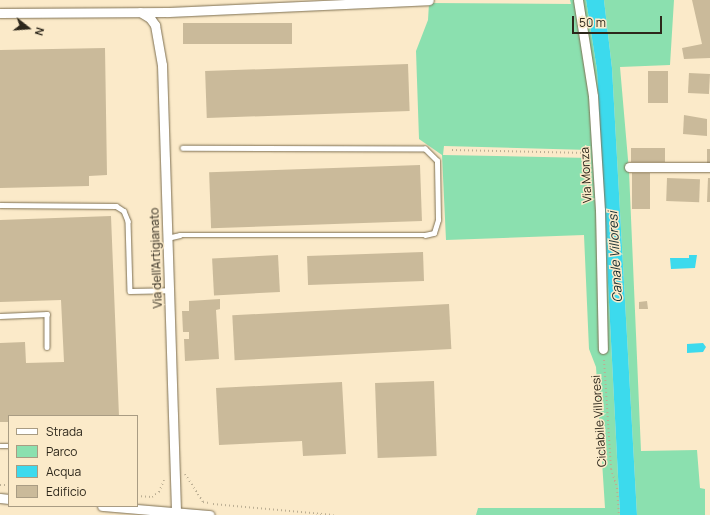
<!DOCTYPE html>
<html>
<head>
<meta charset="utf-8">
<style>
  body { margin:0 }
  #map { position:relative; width:710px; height:515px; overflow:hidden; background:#fbeac9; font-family:Manrope,sans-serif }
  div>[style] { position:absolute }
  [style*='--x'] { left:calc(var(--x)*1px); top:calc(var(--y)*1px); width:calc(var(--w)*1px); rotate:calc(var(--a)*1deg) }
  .green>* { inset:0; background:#8be0af }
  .water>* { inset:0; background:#3cdaed }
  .building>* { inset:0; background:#caba9a; transform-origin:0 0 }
  .path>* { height:2px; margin-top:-1px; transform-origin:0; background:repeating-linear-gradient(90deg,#bbae93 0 1px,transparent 0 4px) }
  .roads { filter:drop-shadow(0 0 1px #7d6f51) drop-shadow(0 0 1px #7d6f51) }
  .service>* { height:4.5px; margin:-2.25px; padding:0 2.25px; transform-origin:2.25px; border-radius:2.25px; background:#fff }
  .minor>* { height:9px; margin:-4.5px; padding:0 4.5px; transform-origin:4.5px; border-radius:4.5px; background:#fff }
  span { translate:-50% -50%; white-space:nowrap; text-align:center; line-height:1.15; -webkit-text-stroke:3px #fbeac9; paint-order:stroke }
  .street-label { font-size:12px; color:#2d271b }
  .water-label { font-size:13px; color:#142d31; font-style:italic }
  .legend { position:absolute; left:8px; top:415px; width:130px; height:92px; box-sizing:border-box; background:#fbeac9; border:1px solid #a99c83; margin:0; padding:5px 7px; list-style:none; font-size:12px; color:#2d271b }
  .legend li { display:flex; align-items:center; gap:8px; height:20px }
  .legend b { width:20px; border:1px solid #a99c83 }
  .north { position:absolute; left:8px; top:8px; width:40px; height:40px; -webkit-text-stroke:3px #fbeac9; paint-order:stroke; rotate:107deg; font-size:11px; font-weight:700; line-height:16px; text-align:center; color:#2d271b }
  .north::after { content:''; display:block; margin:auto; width:14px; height:18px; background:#2d271b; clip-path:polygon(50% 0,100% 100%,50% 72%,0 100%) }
  .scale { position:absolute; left:572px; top:16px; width:90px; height:18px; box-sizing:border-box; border:2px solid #2d271b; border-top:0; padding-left:5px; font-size:12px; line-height:14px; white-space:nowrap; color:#2d271b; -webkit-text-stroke:3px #fbeac9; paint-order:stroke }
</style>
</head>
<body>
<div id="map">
  <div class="green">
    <div style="clip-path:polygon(evenodd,570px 0,586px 0,597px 70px,620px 515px,476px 515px,478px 508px,605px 508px,596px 367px,589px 349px,584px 235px,446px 240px,442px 155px,419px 139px,416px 51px,428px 20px,429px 3px,571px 4px,570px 0,444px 146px,589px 150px,590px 158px,443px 155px,444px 146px)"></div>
    <div style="clip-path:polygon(604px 0,674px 0,670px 65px,620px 67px,629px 171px,641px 451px,697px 450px,700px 488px,705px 489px,705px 515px,637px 515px,612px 68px)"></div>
  </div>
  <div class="water">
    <div style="clip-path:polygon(586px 0,604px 0,612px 68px,637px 515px,620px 515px,597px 70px)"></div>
    <div style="clip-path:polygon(689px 255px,697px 255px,695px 268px,671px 269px,670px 258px,689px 258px)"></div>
    <div style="clip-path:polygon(703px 343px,706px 347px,703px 352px,687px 353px,687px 344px)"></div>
  </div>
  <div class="building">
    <div style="clip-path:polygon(692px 0,710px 0,710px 58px,684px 59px,682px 48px,702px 44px)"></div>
    <div style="left:292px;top:23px;width:21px;height:109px;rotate:90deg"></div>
    <div style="clip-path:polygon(105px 48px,107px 175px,89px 176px,89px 186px,0 188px,0 50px)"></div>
    <div style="left:408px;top:64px;width:47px;height:203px;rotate:88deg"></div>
    <div style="left:648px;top:71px;width:20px;height:32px"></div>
    <div style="left:689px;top:73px;width:21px;height:20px;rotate:3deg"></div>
    <div style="clip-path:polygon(684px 115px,707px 119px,707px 136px,683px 134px)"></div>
    <div style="left:631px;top:148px;width:34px;height:14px"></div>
    <div style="left:707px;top:149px;width:3px;height:14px"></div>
    <div style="left:420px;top:165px;width:56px;height:211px;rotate:88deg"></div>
    <div style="left:632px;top:173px;width:18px;height:36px"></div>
    <div style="left:667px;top:178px;width:33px;height:23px;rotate:2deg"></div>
    <div style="clip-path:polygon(708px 178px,710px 178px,710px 202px,707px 202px)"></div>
    <div style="clip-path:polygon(111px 216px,119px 416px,9px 416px,9px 422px,0 422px,0 343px,25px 342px,26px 363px,64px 362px,61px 300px,0 302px,0 220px)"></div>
    <div style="left:423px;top:252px;width:29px;height:116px;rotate:88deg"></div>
    <div style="left:278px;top:255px;width:37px;height:66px;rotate:87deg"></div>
    <div style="clip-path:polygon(220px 299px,220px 309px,216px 310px,219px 359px,185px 361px,184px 339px,189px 339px,189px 332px,183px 332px,182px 311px,189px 311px,189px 301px)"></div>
    <div style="clip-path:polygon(647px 301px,648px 309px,639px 309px,639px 302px)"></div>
    <div style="left:449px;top:304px;width:45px;height:217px;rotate:87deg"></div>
    <div style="left:434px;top:381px;width:75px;height:59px;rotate:88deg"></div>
    <div style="clip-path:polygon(342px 382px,346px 454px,303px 456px,302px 441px,219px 445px,216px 388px)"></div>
  </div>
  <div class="path">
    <div style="--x:452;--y:150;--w:135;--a:1.3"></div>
    <div style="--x:604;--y:360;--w:109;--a:86.3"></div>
    <div style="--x:611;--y:469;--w:20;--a:72"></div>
    <div style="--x:617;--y:488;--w:27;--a:86"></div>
    <div style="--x:185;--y:474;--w:33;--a:57"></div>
    <div style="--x:203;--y:502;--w:6;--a:9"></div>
    <div style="--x:0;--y:485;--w:9;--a:0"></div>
    <div style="--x:137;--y:496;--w:15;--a:4"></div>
    <div style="--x:152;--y:497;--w:9;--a:-36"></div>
    <div style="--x:159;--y:492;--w:13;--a:-67"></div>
    <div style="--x:213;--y:504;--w:121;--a:5.2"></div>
  </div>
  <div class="roads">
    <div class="service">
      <div style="--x:0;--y:205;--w:116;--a:0.5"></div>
      <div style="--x:116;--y:206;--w:9;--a:32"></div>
      <div style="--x:124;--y:211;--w:11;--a:68"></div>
      <div style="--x:128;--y:221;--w:70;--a:88.4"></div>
      <div style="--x:130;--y:291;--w:39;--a:-1"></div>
      <div style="--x:167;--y:238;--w:13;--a:-13"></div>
      <div style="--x:180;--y:235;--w:245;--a:0"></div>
      <div style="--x:425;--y:235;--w:9;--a:-13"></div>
      <div style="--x:434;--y:233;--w:14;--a:-73"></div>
      <div style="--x:438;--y:220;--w:59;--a:-91"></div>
      <div style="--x:437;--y:161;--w:17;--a:-135"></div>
      <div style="--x:425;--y:149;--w:242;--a:-179.8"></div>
      <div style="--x:0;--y:316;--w:47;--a:-2.4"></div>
      <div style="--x:47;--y:314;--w:33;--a:90"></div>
      <div style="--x:0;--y:446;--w:9;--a:0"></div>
    </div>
    <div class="minor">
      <div style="--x:578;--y:0;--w:97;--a:81.1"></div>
      <div style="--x:593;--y:96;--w:114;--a:86.5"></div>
      <div style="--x:600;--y:210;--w:139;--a:88.8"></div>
      <div style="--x:140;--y:12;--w:12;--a:31"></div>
      <div style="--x:150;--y:18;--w:9;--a:54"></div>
      <div style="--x:155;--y:25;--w:41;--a:80.1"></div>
      <div style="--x:162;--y:65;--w:447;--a:88.2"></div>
      <div style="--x:0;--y:13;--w:168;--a:-0.3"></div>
      <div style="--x:168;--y:12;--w:261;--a:-2.6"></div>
      <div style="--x:629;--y:167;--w:81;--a:0"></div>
      <div style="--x:0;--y:498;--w:9;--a:6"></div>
      <div style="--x:102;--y:506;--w:108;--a:4.8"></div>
    </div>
  </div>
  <div class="street-label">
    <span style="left:586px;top:175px;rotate:-93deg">Via Monza</span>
    <span style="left:156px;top:258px;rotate:-92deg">Via dell'Artigianato</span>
    <span style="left:599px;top:421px;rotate:-94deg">Ciclabile Villoresi</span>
  </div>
  <div class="water-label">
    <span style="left:615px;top:257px;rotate:-93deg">Canale Villoresi</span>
  </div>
  <ul class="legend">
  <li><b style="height:5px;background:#fff"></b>Strada</li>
  <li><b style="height:11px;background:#8be0af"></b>Parco</li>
  <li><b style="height:11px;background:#3cdaed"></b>Acqua</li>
  <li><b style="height:11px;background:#caba9a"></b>Edificio</li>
  </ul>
  <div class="north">N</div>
  <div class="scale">50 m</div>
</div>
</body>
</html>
